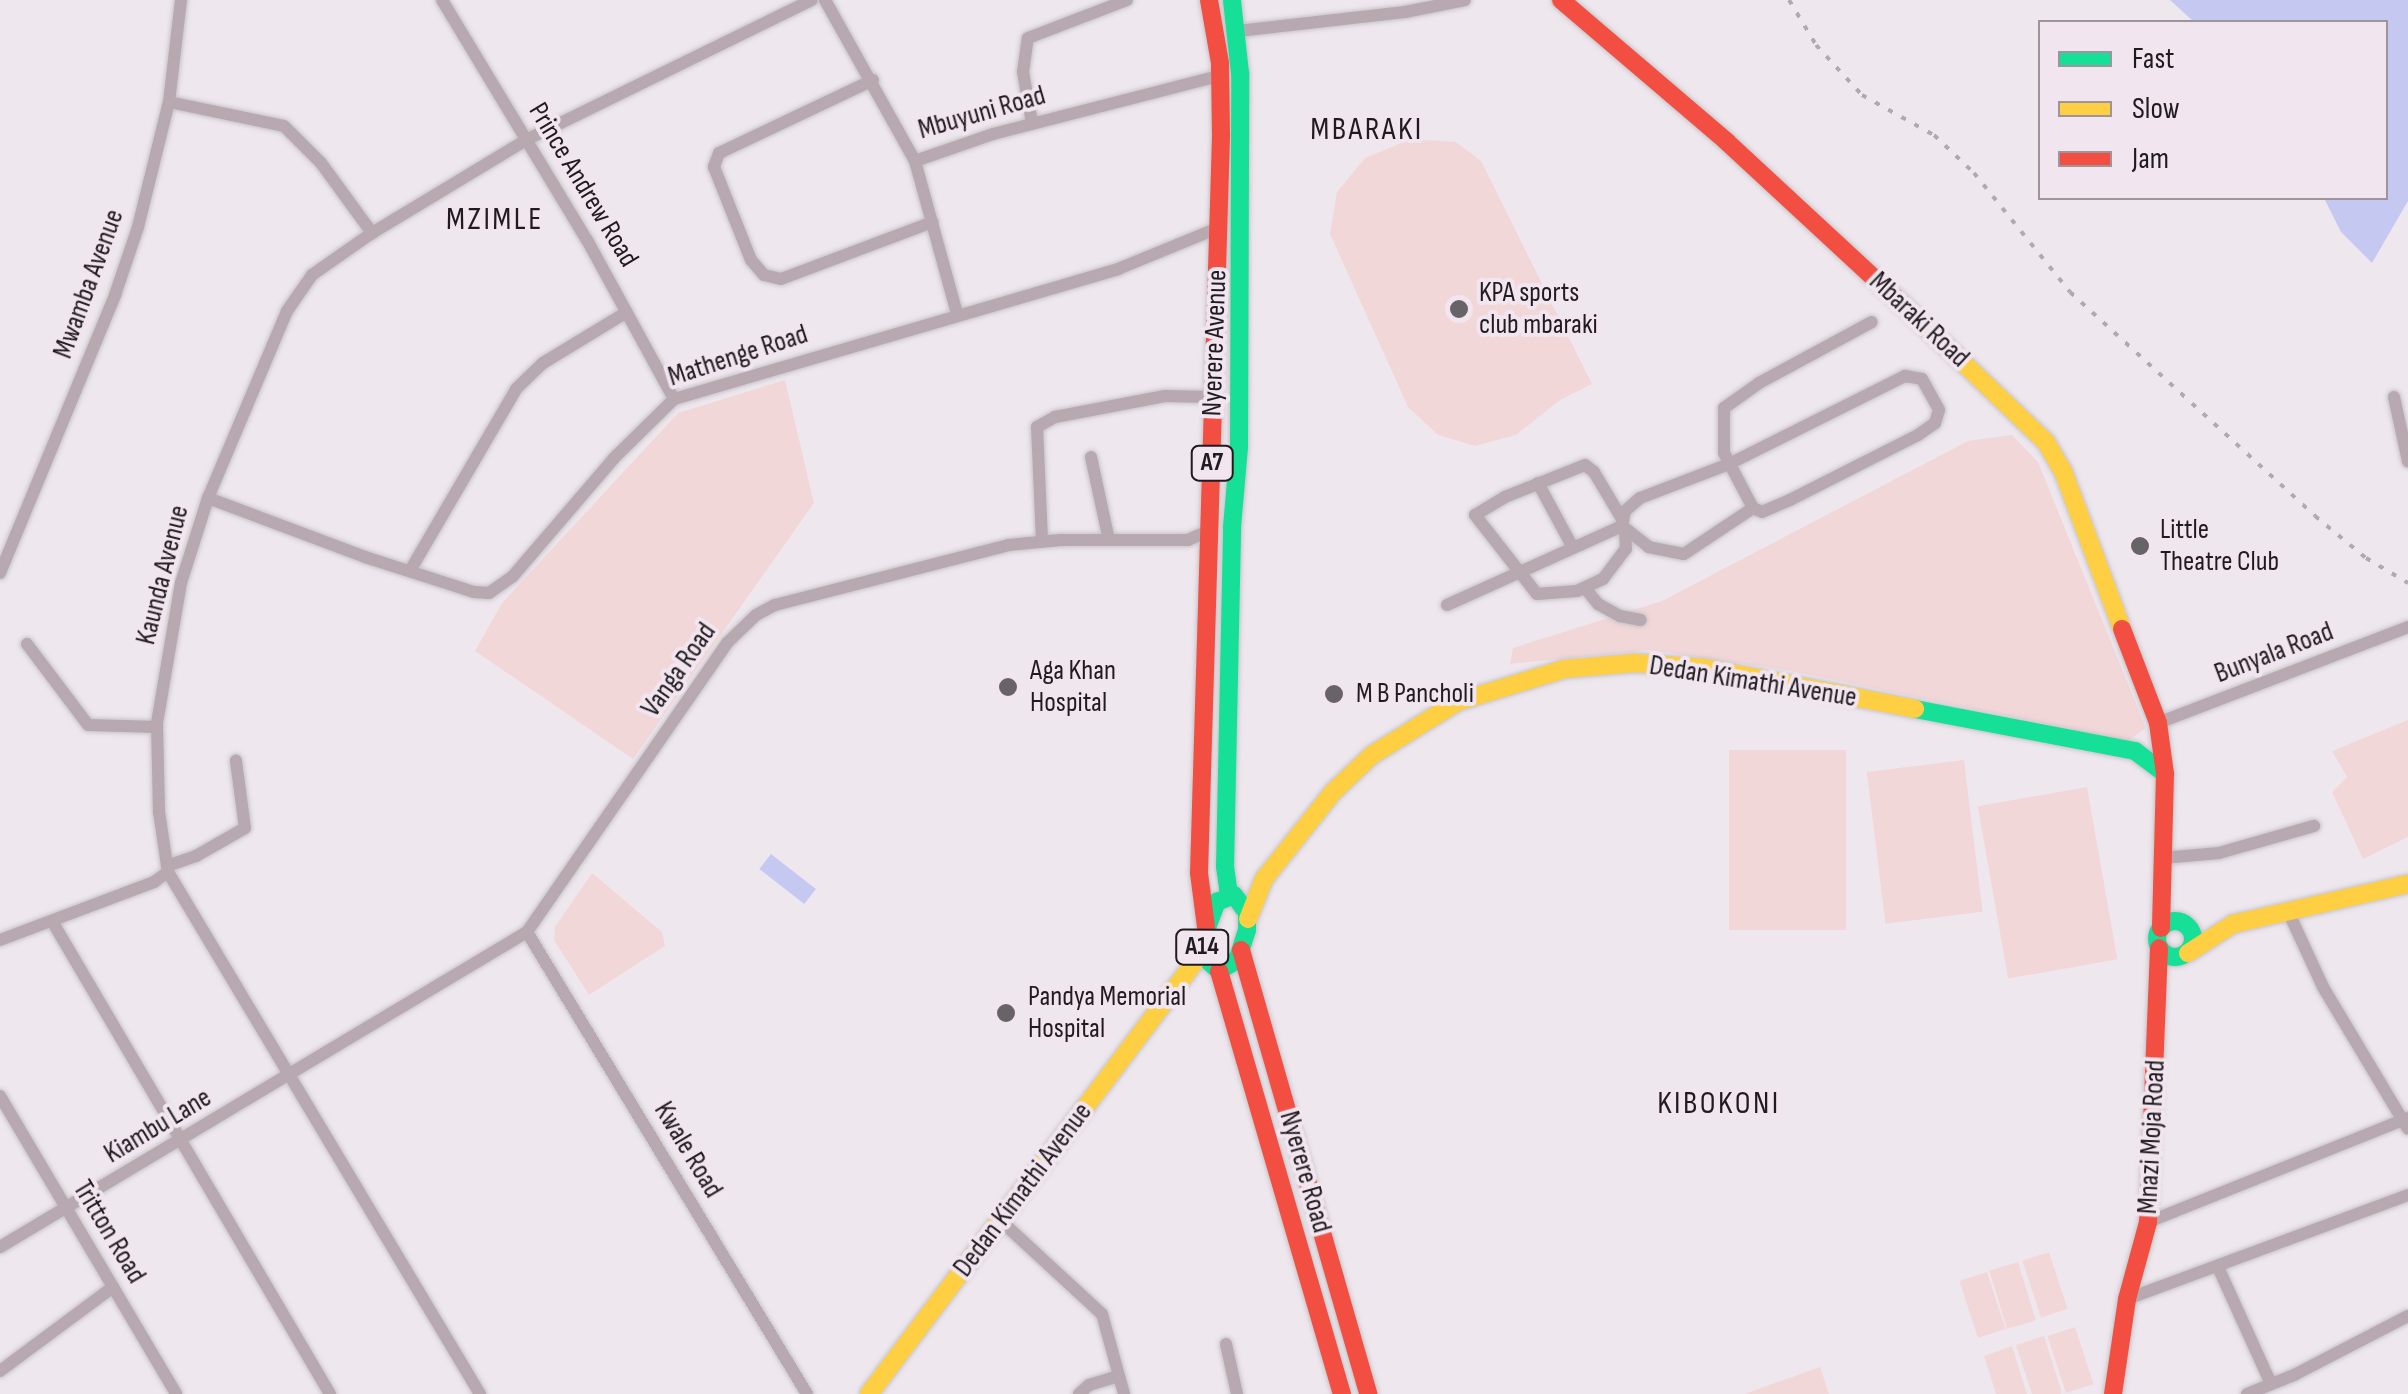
<!DOCTYPE html>
<html>
<head>
<meta charset="utf-8">
<style>
  body { margin:0 }
  #map { position:relative; width:2408px; height:1394px; overflow:hidden; background:#eee8ee; font-family:"Sofia Sans Condensed",sans-serif }
  div>[style] { position:absolute }
  [style*='--x'] { left:calc(var(--x)*1px); top:calc(var(--y)*1px); width:calc(var(--w)*1px); rotate:calc(var(--a)*1deg) }
  .green>* { inset:0; background:#f2d7d9; transform-origin:0 0 }
  .water>* { inset:0; background:#c5c9f1; transform-origin:0 0 }
  .roads { filter:drop-shadow(0 0 2px #c8c4c8) drop-shadow(0 0 2px #c8c4c8) }
  .street>* { height:12px; margin:-6px; padding:0 6px; transform-origin:6px; border-radius:6px; background:#b7a9af }
  .fast>* { height:18px; margin:-9px; padding:0 9px; transform-origin:9px; border-radius:9px; background:#16e098 }
  .fast>.ring { margin:-9px; padding:0; box-sizing:content-box; background:none; border:18px solid #16e098; border-radius:50% }
  .slow>* { height:18px; margin:-9px; padding:0 9px; transform-origin:9px; border-radius:9px; background:#ffcf43 }
  .jam>* { height:18px; margin:-9px; padding:0 9px; transform-origin:9px; border-radius:9px; background:#f24e42 }
  .rail>* { height:4px; margin-top:-2px; transform-origin:0; background:repeating-linear-gradient(90deg,#b2a9ae 0 5px,transparent 0 15px) }
  .dots>* { width:28px; height:28px; translate:-50% -50%; box-sizing:border-box; border:5px solid #f1e5f0; border-radius:50% }
  span { translate:-50% -50%; white-space:nowrap; text-align:center; line-height:1.15; -webkit-text-stroke:8px #f1e5f0; paint-order:stroke }
  .shield-label span { padding:2px 8px; background:#f1e5f0; border:2px solid; border-radius:8px; -webkit-text-stroke-width:0 }
  .shield-label { font-size:25px; color:#201b1f; font-weight:700 }
  .street-label { font-size:28px; color:#201b1f }
  .poi-label { font-size:28px; color:#201b1f }
  .left { translate:0 -50%; text-align:left }
  .quarter-label { font-size:32px; color:#201b1f; letter-spacing:2.5px }
  .legend { position:absolute; left:2038px; top:20px; width:350px; height:180px; box-sizing:border-box; background:#f1e5f0; border:2px solid #9d949c; margin:0; padding:12px 18px; list-style:none; font-size:30px; color:#201b1f }
  .legend li { display:flex; align-items:center; gap:20px; height:50px }
  .legend b { width:50px; border:2px solid #9d949c }
</style>
</head>
<body>
<div id="map">
  <div class="green">
    <div style="clip-path:polygon(1411px 139px,1456px 142px,1481px 161px,1592px 384px,1560px 400px,1516px 435px,1475px 446px,1438px 435px,1408px 407px,1330px 234px,1337px 192px,1365px 158px)"></div>
    <div style="clip-path:polygon(785px 380px,814px 503px,633px 759px,475px 651px,502px 603px,678px 413px)"></div>
    <div style="clip-path:polygon(2012px 435px,2038px 462px,2146px 728px,2128px 741px,1791px 671px,1649px 650px,1510px 664px,1513px 648px,1662px 601px,1968px 441px)"></div>
    <div style="clip-path:polygon(2408px 720px,2408px 837px,2363px 859px,2332px 792px,2347px 777px,2332px 751px)"></div>
    <div style="left:1729px;top:750px;width:117px;height:180px"></div>
    <div style="left:1964px;top:760px;width:153px;height:98px;rotate:83deg"></div>
    <div style="left:2087px;top:787px;width:175px;height:111px;rotate:80deg"></div>
    <div style="clip-path:polygon(592px 873px,662px 932px,665px 946px,589px 995px,554px 940px,555px 927px)"></div>
    <div style="left:2049px;top:1252px;width:60px;height:28px;rotate:72deg"></div>
    <div style="left:2018px;top:1262px;width:61px;height:30px;rotate:73deg"></div>
    <div style="left:1987px;top:1272px;width:60px;height:29px;rotate:72deg"></div>
    <div style="left:2075px;top:1327px;width:60px;height:29px;rotate:72deg"></div>
    <div style="clip-path:polygon(2044px 1336px,2062px 1393px,2060px 1394px,2032px 1394px,2016px 1345px)"></div>
    <div style="clip-path:polygon(2012px 1346px,2027px 1394px,1996px 1394px,1984px 1356px)"></div>
    <div style="clip-path:polygon(1820px 1367px,1829px 1394px,1744px 1394px)"></div>
  </div>
  <div class="water">
    <div style="clip-path:polygon(2170px 0,2408px 0,2408px 201px,2372px 263px,2341px 232px,2324px 198px,2386px 198px,2386px 22px,2194px 22px)"></div>
    <div style="left:771px;top:854px;width:57px;height:19px;rotate:38deg"></div>
  </div>
  <div class="roads">
    <div class="street">
      <div style="--x:442;--y:0;--w:280;--a:58.9"></div>
      <div style="--x:587;--y:240;--w:181;--a:61.3"></div>
      <div style="--x:825;--y:0;--w:184;--a:60.8"></div>
      <div style="--x:915;--y:161;--w:83;--a:-19.1"></div>
      <div style="--x:993;--y:134;--w:237;--a:-14.4"></div>
      <div style="--x:1238;--y:31;--w:168;--a:-6.5"></div>
      <div style="--x:1405;--y:12;--w:61;--a:-11.3"></div>
      <div style="--x:873;--y:80;--w:170;--a:154.6"></div>
      <div style="--x:719;--y:153;--w:15;--a:110"></div>
      <div style="--x:714;--y:167;--w:100;--a:68.3"></div>
      <div style="--x:751;--y:260;--w:20;--a:49"></div>
      <div style="--x:764;--y:275;--w:17;--a:13"></div>
      <div style="--x:781;--y:279;--w:162;--a:-20.6"></div>
      <div style="--x:169;--y:102;--w:117;--a:11.8"></div>
      <div style="--x:284;--y:126;--w:52;--a:45"></div>
      <div style="--x:321;--y:163;--w:87;--a:53.9"></div>
      <div style="--x:1032;--y:123;--w:52;--a:-100"></div>
      <div style="--x:1023;--y:72;--w:34;--a:-82"></div>
      <div style="--x:1028;--y:38;--w:106;--a:-21"></div>
      <div style="--x:915;--y:161;--w:158;--a:74.6"></div>
      <div style="--x:1905;--y:376;--w:17;--a:10"></div>
      <div style="--x:1922;--y:379;--w:35;--a:61"></div>
      <div style="--x:1939;--y:410;--w:14;--a:107"></div>
      <div style="--x:1935;--y:423;--w:21;--a:145"></div>
      <div style="--x:1918;--y:435;--w:144;--a:153.1"></div>
      <div style="--x:1790;--y:500;--w:30;--a:157"></div>
      <div style="--x:1762;--y:512;--w:10;--a:-156"></div>
      <div style="--x:1753;--y:508;--w:83;--a:146.3"></div>
      <div style="--x:1684;--y:554;--w:36;--a:-169"></div>
      <div style="--x:1649;--y:547;--w:34;--a:-142"></div>
      <div style="--x:1622;--y:526;--w:15;--a:-79"></div>
      <div style="--x:1625;--y:511;--w:20;--a:-41"></div>
      <div style="--x:1640;--y:498;--w:95;--a:-20.9"></div>
      <div style="--x:1729;--y:464;--w:197;--a:-26.6"></div>
      <div style="--x:2394;--y:397;--w:66;--a:77.7"></div>
      <div style="--x:1091;--y:457;--w:85;--a:77.8"></div>
      <div style="--x:1538;--y:483;--w:72;--a:61.6"></div>
      <div style="--x:208;--y:498;--w:168;--a:20.6"></div>
      <div style="--x:365;--y:557;--w:114;--a:17.8"></div>
      <div style="--x:474;--y:592;--w:15;--a:4"></div>
      <div style="--x:489;--y:593;--w:29;--a:-35"></div>
      <div style="--x:513;--y:576;--w:155;--a:-49.4"></div>
      <div style="--x:614;--y:458;--w:84;--a:-44.5"></div>
      <div style="--x:674;--y:399;--w:463;--a:-16.3"></div>
      <div style="--x:1118;--y:269;--w:108;--a:-22.3"></div>
      <div style="--x:1753;--y:508;--w:62;--a:-117.8"></div>
      <div style="--x:1724;--y:453;--w:45;--a:-90"></div>
      <div style="--x:1724;--y:408;--w:43;--a:-35.5"></div>
      <div style="--x:1759;--y:383;--w:128;--a:-28.4"></div>
      <div style="--x:1622;--y:519;--w:55;--a:-120.8"></div>
      <div style="--x:1594;--y:472;--w:11;--a:-142"></div>
      <div style="--x:1585;--y:465;--w:86;--a:158.2"></div>
      <div style="--x:1505;--y:497;--w:35;--a:149"></div>
      <div style="--x:1475;--y:515;--w:100;--a:51.9"></div>
      <div style="--x:1537;--y:594;--w:40;--a:-4.3"></div>
      <div style="--x:1577;--y:591;--w:29;--a:-25"></div>
      <div style="--x:1603;--y:579;--w:38;--a:-53"></div>
      <div style="--x:1626;--y:549;--w:19;--a:-93"></div>
      <div style="--x:1042;--y:541;--w:114;--a:-92.5"></div>
      <div style="--x:1037;--y:427;--w:21;--a:-29"></div>
      <div style="--x:1055;--y:417;--w:112;--a:-10.8"></div>
      <div style="--x:1165;--y:396;--w:48;--a:1.2"></div>
      <div style="--x:411;--y:569;--w:208;--a:-59.7"></div>
      <div style="--x:516;--y:389;--w:37;--a:-44"></div>
      <div style="--x:543;--y:363;--w:98;--a:-31.3"></div>
      <div style="--x:0;--y:573;--w:301;--a:-67.5"></div>
      <div style="--x:115;--y:295;--w:72;--a:-71.3"></div>
      <div style="--x:138;--y:227;--w:129;--a:-76.1"></div>
      <div style="--x:169;--y:102;--w:103;--a:-83.3"></div>
      <div style="--x:1585;--y:588;--w:21;--a:51"></div>
      <div style="--x:1598;--y:604;--w:25;--a:29"></div>
      <div style="--x:1620;--y:616;--w:21;--a:11"></div>
      <div style="--x:1447;--y:605;--w:192;--a:-24.3"></div>
      <div style="--x:27;--y:644;--w:101;--a:53"></div>
      <div style="--x:88;--y:725;--w:69;--a:1.7"></div>
      <div style="--x:2158;--y:723;--w:268;--a:-21"></div>
      <div style="--x:2163;--y:858;--w:56;--a:-5.1"></div>
      <div style="--x:2219;--y:853;--w:99;--a:-15.9"></div>
      <div style="--x:167;--y:866;--w:31;--a:-19"></div>
      <div style="--x:196;--y:856;--w:56;--a:-29.7"></div>
      <div style="--x:245;--y:828;--w:68;--a:-97.7"></div>
      <div style="--x:2287;--y:909;--w:86;--a:65.2"></div>
      <div style="--x:2323;--y:987;--w:165;--a:59.1"></div>
      <div style="--x:52;--y:921;--w:549;--a:59.56"></div>
      <div style="--x:527;--y:932;--w:540;--a:58.78"></div>
      <div style="--x:0;--y:940;--w:165;--a:-20.6"></div>
      <div style="--x:154;--y:882;--w:17;--a:-36"></div>
      <div style="--x:0;--y:1096;--w:346;--a:59.4"></div>
      <div style="--x:1000;--y:1220;--w:139;--a:42.7"></div>
      <div style="--x:1102;--y:1314;--w:83;--a:74.6"></div>
      <div style="--x:2148;--y:1222;--w:280;--a:-21.8"></div>
      <div style="--x:0;--y:1247;--w:614;--a:-30.87"></div>
      <div style="--x:527;--y:932;--w:351;--a:-55.3"></div>
      <div style="--x:727;--y:643;--w:40;--a:-44"></div>
      <div style="--x:756;--y:615;--w:21;--a:-28"></div>
      <div style="--x:775;--y:605;--w:241;--a:-14.4"></div>
      <div style="--x:1008;--y:545;--w:53;--a:-5.4"></div>
      <div style="--x:1061;--y:540;--w:127;--a:0"></div>
      <div style="--x:1188;--y:540;--w:24;--a:-24"></div>
      <div style="--x:2218;--y:1267;--w:128;--a:65.6"></div>
      <div style="--x:2127;--y:1299;--w:300;--a:-20.3"></div>
      <div style="--x:1226;--y:1344;--w:51;--a:77.6"></div>
      <div style="--x:0;--y:1371;--w:141;--a:-36.6"></div>
      <div style="--x:480;--y:1394;--w:608;--a:-120.87"></div>
      <div style="--x:168;--y:872;--w:61;--a:-98.5"></div>
      <div style="--x:159;--y:812;--w:89;--a:-91.3"></div>
      <div style="--x:157;--y:723;--w:142;--a:-80.3"></div>
      <div style="--x:181;--y:583;--w:89;--a:-72.4"></div>
      <div style="--x:208;--y:498;--w:203;--a:-67.1"></div>
      <div style="--x:287;--y:311;--w:44;--a:-55.2"></div>
      <div style="--x:312;--y:275;--w:73;--a:-35"></div>
      <div style="--x:372;--y:233;--w:180;--a:-31.1"></div>
      <div style="--x:526;--y:140;--w:318;--a:-26.1"></div>
      <div style="--x:1079;--y:1394;--w:13;--a:-42"></div>
      <div style="--x:1089;--y:1385;--w:31;--a:-17"></div>
      <div style="--x:2247;--y:1394;--w:51;--a:-22"></div>
      <div style="--x:2294;--y:1375;--w:128;--a:-27.4"></div>
    </div>
    <div class="fast">
      <div style="--x:1915;--y:709;--w:224;--a:10.8"></div>
      <div style="--x:2135;--y:751;--w:38;--a:37"></div>
      <div style="--x:1229;--y:895;--w:28;--a:-98"></div>
      <div style="--x:1225;--y:867;--w:340;--a:-88.8"></div>
      <div style="--x:1232;--y:527;--w:80;--a:-85"></div>
      <div style="--x:1239;--y:447;--w:374;--a:-89.8"></div>
      <div style="--x:1240;--y:73;--w:73;--a:-96.3"></div>
      <div style="--x:1234;--y:895;--w:22;--a:54"></div>
      <div style="--x:1247;--y:913;--w:17;--a:90"></div>
      <div style="--x:1247;--y:930;--w:32;--a:108"></div>
      <div style="--x:1237;--y:960;--w:21;--a:149"></div>
      <div style="--x:1219;--y:971;--w:19;--a:-137"></div>
      <div style="--x:1205;--y:958;--w:20;--a:-96"></div>
      <div style="--x:1203;--y:938;--w:39;--a:-69"></div>
      <div style="--x:1217;--y:902;--w:18;--a:-22"></div>
      <div class="ring" style="left:2157px;top:921px;width:18px;height:18px"></div>
    </div>
    <div class="slow">
      <div style="--x:1903;--y:305;--w:198;--a:43.8"></div>
      <div style="--x:2046;--y:442;--w:34;--a:60"></div>
      <div style="--x:2063;--y:471;--w:169;--a:69.5"></div>
      <div style="--x:1248;--y:919;--w:43;--a:-68.2"></div>
      <div style="--x:1264;--y:879;--w:111;--a:-51.6"></div>
      <div style="--x:1333;--y:792;--w:54;--a:-43.5"></div>
      <div style="--x:1372;--y:755;--w:100;--a:-31.9"></div>
      <div style="--x:1457;--y:702;--w:112;--a:-17.1"></div>
      <div style="--x:1564;--y:669;--w:71;--a:-4.8"></div>
      <div style="--x:1635;--y:663;--w:70;--a:4.1"></div>
      <div style="--x:1705;--y:668;--w:214;--a:11"></div>
      <div style="--x:2188;--y:953;--w:54;--a:-32.8"></div>
      <div style="--x:2233;--y:924;--w:180;--a:-12.9"></div>
      <div style="--x:869;--y:1394;--w:555;--a:-52.99"></div>
    </div>
    <div class="jam">
      <div style="--x:1561;--y:0;--w:218;--a:40.5"></div>
      <div style="--x:1727;--y:142;--w:240;--a:42.8"></div>
      <div style="--x:2122;--y:629;--w:101;--a:69"></div>
      <div style="--x:2158;--y:723;--w:51;--a:82.2"></div>
      <div style="--x:2165;--y:774;--w:154;--a:91.5"></div>
      <div style="--x:1206;--y:927;--w:54;--a:-97.4"></div>
      <div style="--x:1199;--y:873;--w:737;--a:-88.29"></div>
      <div style="--x:1221;--y:136;--w:73;--a:-90.8"></div>
      <div style="--x:1220;--y:63;--w:64;--a:-99.9"></div>
      <div style="--x:1241;--y:950;--w:462;--a:74"></div>
      <div style="--x:1219;--y:971;--w:441;--a:73.8"></div>
      <div style="--x:2113;--y:1394;--w:96;--a:-81.6"></div>
      <div style="--x:2127;--y:1299;--w:80;--a:-74.7"></div>
      <div style="--x:2148;--y:1222;--w:274;--a:-87.7"></div>
    </div>
  </div>
  <div class="rail">
    <div style="--x:1789;--y:0;--w:52;--a:59"></div>
    <div style="--x:1816;--y:45;--w:68;--a:47.4"></div>
    <div style="--x:1862;--y:95;--w:82;--a:29.1"></div>
    <div style="--x:1934;--y:135;--w:55;--a:43.5"></div>
    <div style="--x:1974;--y:173;--w:153;--a:51.1"></div>
    <div style="--x:2070;--y:292;--w:332;--a:42.4"></div>
    <div style="--x:2315;--y:516;--w:66;--a:39.5"></div>
    <div style="--x:2366;--y:558;--w:49;--a:30.8"></div>
  </div>
  <div class="dots">
    <div style="left:1459px;top:309px;background:#686367"></div>
    <div style="left:2140px;top:546px;background:#686367"></div>
    <div style="left:1008px;top:687px;background:#686367"></div>
    <div style="left:1334px;top:694px;background:#686367"></div>
    <div style="left:1006px;top:1013px;background:#686367"></div>
  </div>
  <div class="shield-label">
    <span style="left:1212px;top:463px">A7</span>
    <span style="left:1202px;top:947px">A14</span>
  </div>
  <div class="street-label">
    <span style="left:982px;top:113px;rotate:-16deg">Mbuyuni Road</span>
    <span style="left:583px;top:185px;rotate:59deg">Prince Andrew Road</span>
    <span style="left:89px;top:284px;rotate:-70deg">Mwamba Avenue</span>
    <span style="left:1919px;top:320px;rotate:43deg">Mbaraki Road</span>
    <span style="left:1215px;top:343px;rotate:-88deg">Nyerere Avenue</span>
    <span style="left:738px;top:356px;rotate:-18deg">Mathenge Road</span>
    <span style="left:163px;top:575px;rotate:-76deg">Kaunda Avenue</span>
    <span style="left:2274px;top:653px;rotate:-21deg">Bunyala Road</span>
    <span style="left:679px;top:670px;rotate:-55deg">Vanga Road</span>
    <span style="left:1753px;top:682px;rotate:9deg">Dedan Kimathi Avenue</span>
    <span style="left:158px;top:1126px;rotate:-31deg">Kiambu Lane</span>
    <span style="left:2152px;top:1137px;rotate:-87deg">Mnazi Moja Road</span>
    <span style="left:688px;top:1150px;rotate:59deg">Kwale Road</span>
    <span style="left:1305px;top:1172px;rotate:74deg">Nyerere Road</span>
    <span style="left:1023px;top:1190px;rotate:-53deg">Dedan Kimathi Avenue</span>
    <span style="left:109px;top:1232px;rotate:59deg">Tritton Road</span>
  </div>
  <div class="poi-label">
    <span class="left" style="left:1479px;top:309px">KPA sports<br>club mbaraki</span>
    <span class="left" style="left:2160px;top:546px">Little<br>Theatre Club</span>
    <span class="left" style="left:1030px;top:687px">Aga Khan<br>Hospital</span>
    <span class="left" style="left:1356px;top:694px">M B Pancholi</span>
    <span class="left" style="left:1028px;top:1013px">Pandya Memorial<br>Hospital</span>
  </div>
  <div class="quarter-label">
    <span style="left:1367px;top:130px">MBARAKI</span>
    <span style="left:495px;top:220px">MZIMLE</span>
    <span style="left:1719px;top:1104px">KIBOKONI</span>
  </div>
  <ul class="legend">
  <li><b style="height:12px;background:#16e098"></b>Fast</li>
  <li><b style="height:12px;background:#ffcf43"></b>Slow</li>
  <li><b style="height:12px;background:#f24e42"></b>Jam</li>
  </ul>
</div>
</body>
</html>
